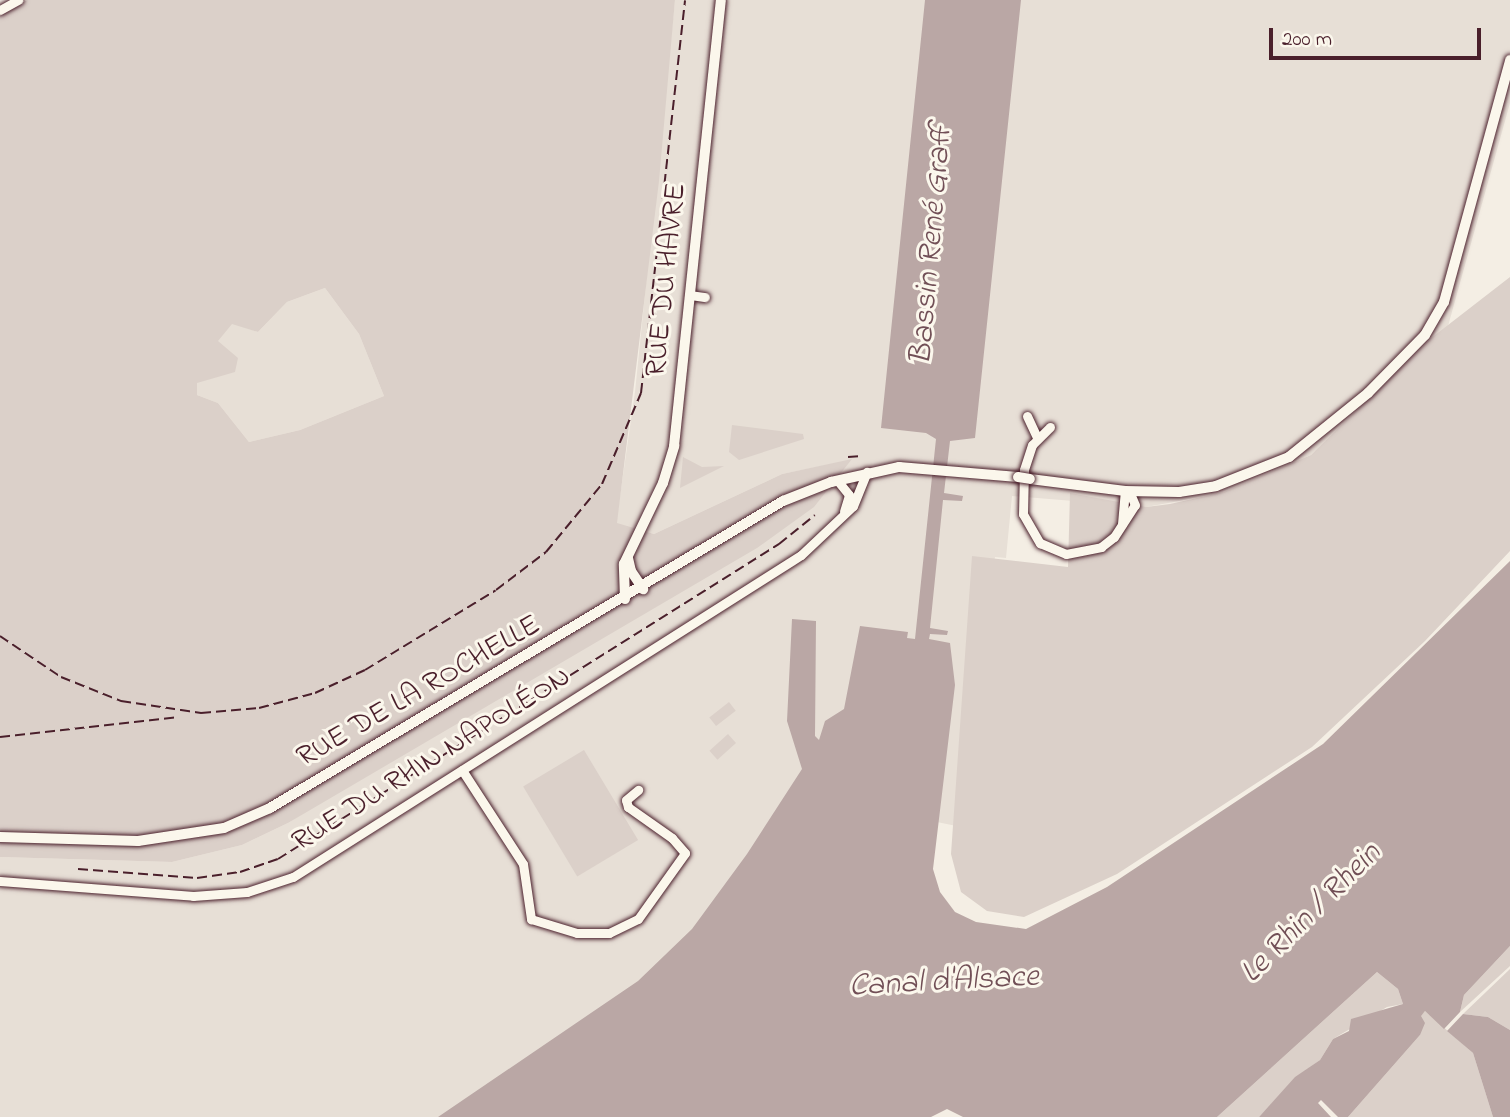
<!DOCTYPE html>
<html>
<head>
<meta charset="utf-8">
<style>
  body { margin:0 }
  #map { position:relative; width:1510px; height:1117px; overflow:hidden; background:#f4eee4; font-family:"Indie Flower",sans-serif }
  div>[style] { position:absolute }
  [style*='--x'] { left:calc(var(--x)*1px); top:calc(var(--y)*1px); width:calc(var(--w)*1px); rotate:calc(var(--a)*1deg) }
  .built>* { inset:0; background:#e7dfd6 }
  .green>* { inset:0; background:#dbd0c9; transform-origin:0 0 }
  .water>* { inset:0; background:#baa7a5 }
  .roads { filter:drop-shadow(0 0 2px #4a1f2b) drop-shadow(0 0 2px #4a1f2b) }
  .minor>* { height:9px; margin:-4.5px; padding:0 4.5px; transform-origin:4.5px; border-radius:4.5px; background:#fbf7ec }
  .major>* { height:10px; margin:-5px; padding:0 5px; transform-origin:5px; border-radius:5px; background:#fbf7ec }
  .rail>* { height:2px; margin-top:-1px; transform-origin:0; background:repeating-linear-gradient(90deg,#4a1f2b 0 10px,transparent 0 15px) }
  .bridges { filter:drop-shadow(0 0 2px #4a1f2b) drop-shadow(0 0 2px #4a1f2b) }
  .major-bridge>* { height:10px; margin:-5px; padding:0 5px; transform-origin:5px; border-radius:5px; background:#fbf7ec }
  span { translate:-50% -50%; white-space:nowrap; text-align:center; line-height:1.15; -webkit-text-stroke:6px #fbf7ec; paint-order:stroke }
  .street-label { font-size:30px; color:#4a1f2b }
  .water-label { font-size:32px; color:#714f56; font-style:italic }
  .scale { position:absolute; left:1269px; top:28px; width:212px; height:32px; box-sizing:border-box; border:4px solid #4a1f2b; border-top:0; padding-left:9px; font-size:21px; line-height:24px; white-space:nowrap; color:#4a1f2b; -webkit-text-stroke:5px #fbf7ec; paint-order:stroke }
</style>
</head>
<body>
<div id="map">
  <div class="built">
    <div style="clip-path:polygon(675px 0,1510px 0,1510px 103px,1430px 391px,1374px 399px,1311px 455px,1223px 493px,1146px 507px,1012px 496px,1006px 558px,995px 557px,966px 828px,937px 822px,543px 1117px,0 1117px,0 857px,172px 862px,242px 845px,288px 823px,851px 460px,782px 474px,654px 534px,616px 524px,635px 392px)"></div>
    <div style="clip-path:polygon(325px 288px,359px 334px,384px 396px,300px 430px,249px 442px,218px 403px,197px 395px,197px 383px,217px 341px,232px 323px,258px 332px,287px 302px)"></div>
  </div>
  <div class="green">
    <div style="clip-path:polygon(evenodd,27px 0,675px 0,659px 181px,617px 523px,654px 534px,782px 474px,852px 459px,814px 507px,757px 548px,288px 823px,242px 845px,172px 862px,0 857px,0 16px,27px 0,325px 288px,359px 334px,384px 396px,300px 430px,249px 442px,218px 403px,197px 395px,197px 383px,235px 372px,238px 358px,218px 341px,232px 324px,258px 332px,287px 302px,325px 288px)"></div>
    <div style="clip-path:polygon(1510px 277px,1510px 551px,1425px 641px,1312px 747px,1117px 874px,1024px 917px,987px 911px,961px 892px,951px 854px,972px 556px,1068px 567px,1070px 493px,1146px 507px,1170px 504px,1224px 492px,1311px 455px,1430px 339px)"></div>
    <div style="clip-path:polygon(732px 425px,803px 434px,804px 439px,739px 460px,729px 452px)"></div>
    <div style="clip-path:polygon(683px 457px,702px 467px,724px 466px,680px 488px)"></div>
    <div style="left:729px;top:702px;width:11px;height:25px;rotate:52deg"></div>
    <div style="left:728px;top:734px;width:12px;height:25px;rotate:48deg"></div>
    <div style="left:584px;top:750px;width:105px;height:71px;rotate:59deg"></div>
    <div style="clip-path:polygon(1510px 946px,1510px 966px,1460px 1012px,1464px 995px)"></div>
    <div style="clip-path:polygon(1510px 969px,1510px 1030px,1488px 1017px,1463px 1014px)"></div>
    <div style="clip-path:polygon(1377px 972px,1398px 989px,1403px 1004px,1387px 1007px,1333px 1039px,1320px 1060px,1295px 1078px,1259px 1117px,1217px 1117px)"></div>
    <div style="clip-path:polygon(1425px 1011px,1473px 1053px,1493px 1117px,1348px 1117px,1420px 1035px,1420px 1016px)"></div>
  </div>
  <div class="water">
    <div style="clip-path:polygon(925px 0,1021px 0,975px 438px,950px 441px,944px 493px,963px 496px,962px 501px,943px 500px,930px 628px,948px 631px,947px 635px,930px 634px,929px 639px,950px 643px,955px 685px,933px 869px,940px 892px,955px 912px,976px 922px,1026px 929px,1107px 887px,1323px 744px,1510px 561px,1510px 946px,1464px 995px,1460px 1012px,1444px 1029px,1425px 1011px,1421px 1016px,1425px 1023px,1420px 1035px,1348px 1117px,1338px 1117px,1321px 1100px,1318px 1103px,1331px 1117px,1259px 1117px,1295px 1077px,1320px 1060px,1333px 1039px,1349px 1031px,1351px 1019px,1403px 1004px,1398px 989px,1377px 972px,1217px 1117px,963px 1117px,947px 1109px,931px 1117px,438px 1117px,638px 981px,692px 929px,747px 854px,802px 769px,787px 721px,792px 619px,816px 621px,815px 736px,819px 740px,825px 721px,844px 709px,860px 626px,908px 632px,907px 638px,915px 639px,936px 439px,926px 433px,881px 428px)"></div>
    <div style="clip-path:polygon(1463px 1014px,1488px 1017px,1510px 1030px,1510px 1117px,1493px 1117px,1473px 1053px,1447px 1031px)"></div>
  </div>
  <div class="roads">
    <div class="minor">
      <div style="--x:0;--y:10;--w:21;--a:-29"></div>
      <div style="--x:690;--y:295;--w:15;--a:8"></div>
      <div style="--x:1027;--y:416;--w:23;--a:65"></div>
      <div style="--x:1050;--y:427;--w:25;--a:135"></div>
      <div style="--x:1032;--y:445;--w:26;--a:108"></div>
      <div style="--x:1024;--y:470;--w:44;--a:91.3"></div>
      <div style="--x:1023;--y:514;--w:34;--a:60"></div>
      <div style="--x:1040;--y:543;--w:28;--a:23"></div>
      <div style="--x:1066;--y:554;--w:36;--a:-11"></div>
      <div style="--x:1101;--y:547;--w:16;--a:-38"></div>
      <div style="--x:1114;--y:537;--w:38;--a:-57"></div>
      <div style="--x:1135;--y:505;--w:15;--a:-113"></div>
      <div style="--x:837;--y:480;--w:19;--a:51"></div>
      <div style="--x:849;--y:495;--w:17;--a:107"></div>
      <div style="--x:1122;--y:524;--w:33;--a:-85"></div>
      <div style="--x:462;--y:770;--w:112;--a:57"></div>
      <div style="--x:523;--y:864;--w:56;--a:81.7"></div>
      <div style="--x:531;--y:919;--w:48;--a:16.9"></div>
      <div style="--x:577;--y:933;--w:32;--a:0"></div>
      <div style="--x:609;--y:933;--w:32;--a:-26"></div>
      <div style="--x:638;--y:919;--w:81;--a:-54.5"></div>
      <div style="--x:685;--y:853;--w:20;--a:-131"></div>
      <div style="--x:672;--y:838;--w:54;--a:-144.8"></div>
      <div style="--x:628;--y:807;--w:7;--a:-106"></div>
      <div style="--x:626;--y:800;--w:16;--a:-40"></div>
      <div style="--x:0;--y:881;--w:194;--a:4.4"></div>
      <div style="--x:193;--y:896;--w:54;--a:-4.2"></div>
      <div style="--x:247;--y:892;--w:48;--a:-18.1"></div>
      <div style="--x:293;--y:877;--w:601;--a:-32.37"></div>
      <div style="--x:801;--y:555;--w:71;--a:-43.3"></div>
      <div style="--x:853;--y:506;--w:37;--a:-68"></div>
    </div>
    <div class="major">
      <div style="--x:1030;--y:479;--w:96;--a:7.2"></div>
      <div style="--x:1125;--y:491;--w:54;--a:1.1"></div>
      <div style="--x:1179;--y:492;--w:37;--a:-9"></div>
      <div style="--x:1216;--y:486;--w:79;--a:-21.7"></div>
      <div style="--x:1289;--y:457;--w:102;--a:-39"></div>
      <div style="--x:1368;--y:393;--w:81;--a:-45.5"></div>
      <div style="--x:1425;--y:335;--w:38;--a:-60"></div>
      <div style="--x:1444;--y:302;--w:251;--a:-74.7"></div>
      <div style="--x:628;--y:558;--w:13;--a:77"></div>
      <div style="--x:631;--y:571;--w:22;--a:56"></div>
      <div style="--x:625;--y:599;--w:35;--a:-92"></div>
      <div style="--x:624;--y:564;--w:90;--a:-64.3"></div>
      <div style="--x:663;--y:483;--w:39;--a:-73"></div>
      <div style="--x:674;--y:446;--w:448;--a:-84"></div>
      <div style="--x:0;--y:837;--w:138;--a:1.7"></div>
      <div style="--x:138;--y:841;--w:87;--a:-8.6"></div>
      <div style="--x:224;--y:828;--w:50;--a:-23.5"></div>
      <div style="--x:270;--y:808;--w:598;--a:-30.9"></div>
      <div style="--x:783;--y:501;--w:52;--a:-21.6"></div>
      <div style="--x:831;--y:482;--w:70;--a:-12.4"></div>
      <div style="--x:899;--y:467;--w:119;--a:4.8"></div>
    </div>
  </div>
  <div class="rail">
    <div style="--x:848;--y:457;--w:14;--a:-4"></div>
    <div style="--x:0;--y:636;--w:73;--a:33.9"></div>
    <div style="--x:61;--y:677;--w:65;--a:21.8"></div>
    <div style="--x:121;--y:701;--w:81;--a:8.5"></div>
    <div style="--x:201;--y:713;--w:58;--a:-4.9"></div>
    <div style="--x:259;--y:708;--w:58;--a:-15"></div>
    <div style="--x:315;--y:693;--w:55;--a:-24.7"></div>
    <div style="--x:365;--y:670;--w:153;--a:-31.4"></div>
    <div style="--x:496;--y:590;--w:63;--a:-37.2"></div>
    <div style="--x:546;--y:552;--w:88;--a:-50.5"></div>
    <div style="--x:602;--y:484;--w:99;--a:-66.8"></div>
    <div style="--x:641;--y:393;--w:395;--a:-83.6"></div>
    <div style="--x:0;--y:737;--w:178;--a:-6.4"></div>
    <div style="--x:78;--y:869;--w:119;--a:4.3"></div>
    <div style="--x:197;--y:878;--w:43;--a:-7.9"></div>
    <div style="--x:240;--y:872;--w:40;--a:-18.9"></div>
    <div style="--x:278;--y:859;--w:592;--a:-32.16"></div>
    <div style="--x:779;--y:544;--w:46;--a:-38.9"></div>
  </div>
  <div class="bridges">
    <div class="major-bridge">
      <div style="--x:1018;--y:477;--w:12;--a:9"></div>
    </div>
  </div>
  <div class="street-label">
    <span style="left:667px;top:280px;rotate:-84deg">RUE DU HAVRE</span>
    <span style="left:419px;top:692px;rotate:-30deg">RUE DE LA ROCHELLE</span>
    <span style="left:432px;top:760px;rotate:-32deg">RUE DU RHIN NAPOLÉON</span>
  </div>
  <div class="water-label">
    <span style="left:933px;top:245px;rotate:-85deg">Bassin René Graff</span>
    <span style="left:1312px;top:914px;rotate:-45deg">Le Rhin / Rhein</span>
    <span style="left:944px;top:983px;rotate:-3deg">Canal d'Alsace</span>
  </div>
  <div class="scale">200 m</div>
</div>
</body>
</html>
